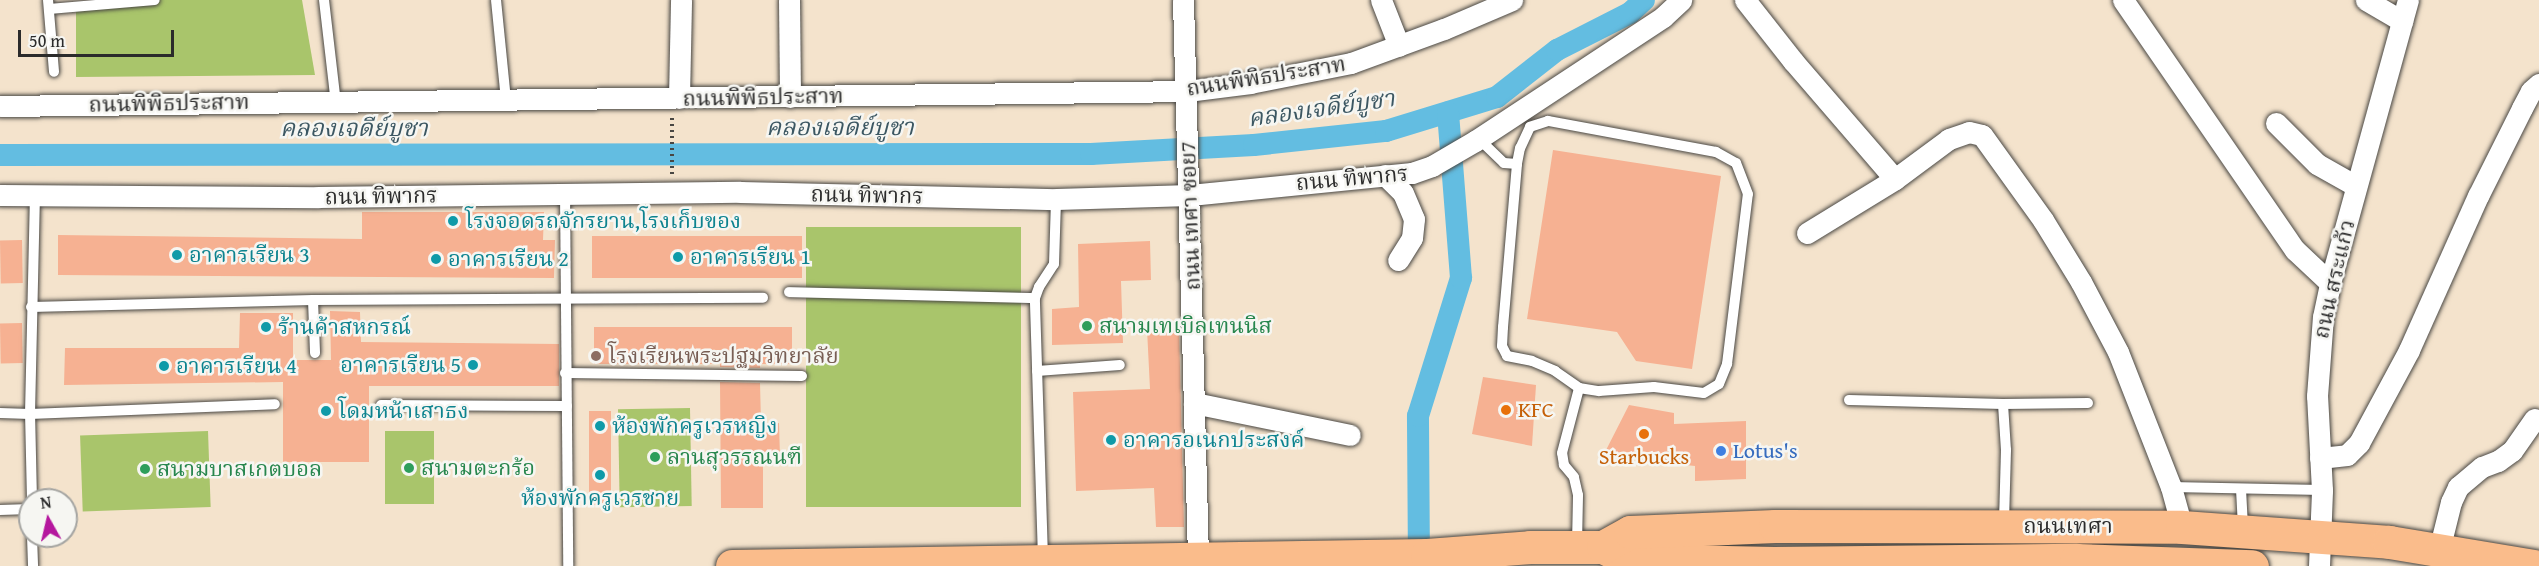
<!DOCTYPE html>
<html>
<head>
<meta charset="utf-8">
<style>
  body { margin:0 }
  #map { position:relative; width:2539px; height:566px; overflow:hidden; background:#f4e3cc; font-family:"Gentium Book Plus","Noto Serif Thai",serif }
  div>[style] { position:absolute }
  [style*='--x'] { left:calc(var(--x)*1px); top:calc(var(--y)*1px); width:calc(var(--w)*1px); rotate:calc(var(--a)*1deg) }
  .green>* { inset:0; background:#a9c56b; transform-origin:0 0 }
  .canal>* { height:22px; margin:-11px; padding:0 11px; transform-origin:11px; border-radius:11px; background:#63bde1 }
  .building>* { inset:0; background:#f6b192; transform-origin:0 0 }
  .path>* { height:4px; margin-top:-2px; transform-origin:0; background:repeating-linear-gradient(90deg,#494743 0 1.5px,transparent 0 6px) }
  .roads { filter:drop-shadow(0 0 2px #494743) drop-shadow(0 0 2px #494743) }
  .lane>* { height:10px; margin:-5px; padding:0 5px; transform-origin:5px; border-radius:5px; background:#fff }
  .street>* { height:21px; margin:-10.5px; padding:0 10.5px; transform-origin:10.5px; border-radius:10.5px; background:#fff }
  .primary>* { height:33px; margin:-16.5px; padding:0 16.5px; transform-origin:16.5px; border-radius:16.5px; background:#fabc8b }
  .dots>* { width:16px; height:16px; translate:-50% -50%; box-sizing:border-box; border:3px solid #f6f6f2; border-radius:50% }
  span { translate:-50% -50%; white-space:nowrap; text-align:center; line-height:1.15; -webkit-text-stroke:5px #f6f6f2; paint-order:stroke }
  .street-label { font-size:22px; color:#2b2b2b }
  .culture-label { font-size:22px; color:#0d838f }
  .left { translate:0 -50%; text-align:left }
  .right { translate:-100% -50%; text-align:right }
  .leisure-label { font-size:22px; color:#27864d }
  .education-label { font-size:22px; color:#785e54 }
  .food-label { font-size:22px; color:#c56008 }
  .shop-label { font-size:22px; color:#366cbe }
  .water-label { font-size:24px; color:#3c5762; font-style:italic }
  .north { position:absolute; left:18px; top:488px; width:60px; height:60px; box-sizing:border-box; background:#f6f6f2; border:2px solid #a5a5a2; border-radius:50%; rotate:352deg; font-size:16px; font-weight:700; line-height:24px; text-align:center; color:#2b2b2b }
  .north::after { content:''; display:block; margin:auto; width:21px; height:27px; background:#b5179e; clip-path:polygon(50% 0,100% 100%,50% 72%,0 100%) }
  .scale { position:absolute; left:18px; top:30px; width:156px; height:27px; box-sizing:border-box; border:3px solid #2b2b2b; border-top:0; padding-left:8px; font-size:18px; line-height:21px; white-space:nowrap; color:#2b2b2b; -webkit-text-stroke:4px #f6f6f2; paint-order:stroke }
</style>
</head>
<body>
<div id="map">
  <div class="green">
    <div style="clip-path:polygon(122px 0,302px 0,315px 75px,76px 77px,76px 7px)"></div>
    <div style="left:1021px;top:227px;width:280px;height:215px;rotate:90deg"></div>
    <div style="left:690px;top:408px;width:98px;height:72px;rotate:89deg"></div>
    <div style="left:208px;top:431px;width:76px;height:128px;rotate:88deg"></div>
    <div style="left:385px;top:431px;width:49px;height:73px"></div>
  </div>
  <div class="canal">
    <div style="--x:0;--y:155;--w:1091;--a:-0.05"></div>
    <div style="--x:1091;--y:154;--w:163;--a:-3.2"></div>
    <div style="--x:1254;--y:145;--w:133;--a:-6.1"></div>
    <div style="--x:1386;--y:131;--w:116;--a:-17"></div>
    <div style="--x:1497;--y:97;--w:76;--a:-38.1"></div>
    <div style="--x:1557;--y:50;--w:82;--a:-26.9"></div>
    <div style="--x:1630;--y:13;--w:19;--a:-43"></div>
    <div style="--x:1419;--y:566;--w:150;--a:-90.4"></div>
    <div style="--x:1418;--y:416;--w:145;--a:-72.7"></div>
    <div style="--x:1461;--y:278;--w:166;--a:-94.5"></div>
  </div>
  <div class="building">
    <div style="clip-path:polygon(1553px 150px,1721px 176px,1692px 369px,1636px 361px,1617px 332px,1527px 319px)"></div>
    <div style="clip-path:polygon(362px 212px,544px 212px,543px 240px,555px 240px,554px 278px,58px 275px,58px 235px,362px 239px)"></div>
    <div style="left:592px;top:236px;width:210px;height:42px"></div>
    <div style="left:22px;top:240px;width:43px;height:22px;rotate:89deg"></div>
    <div style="clip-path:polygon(1150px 241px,1151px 280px,1121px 281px,1123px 343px,1052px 345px,1052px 309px,1079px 307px,1078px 244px)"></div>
    <div style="clip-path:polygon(330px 311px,360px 312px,361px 342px,559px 344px,559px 386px,369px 386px,369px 462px,283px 462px,283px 382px,64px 385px,65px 348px,239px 348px,240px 313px,293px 313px,293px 360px,331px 360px)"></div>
    <div style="left:22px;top:323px;width:40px;height:22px;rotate:89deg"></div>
    <div style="clip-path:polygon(594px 327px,792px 327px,792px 364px,760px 364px,760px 368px,720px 367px,720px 364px,594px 364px)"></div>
    <div style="clip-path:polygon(1179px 327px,1184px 527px,1156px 527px,1154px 488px,1076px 491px,1073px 392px,1150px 389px,1147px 329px)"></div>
    <div style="clip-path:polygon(1483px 377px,1536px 385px,1532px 446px,1472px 434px)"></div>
    <div style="clip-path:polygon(720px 382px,760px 383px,761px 423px,779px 423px,780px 457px,763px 457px,763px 508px,721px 508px)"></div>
    <div style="clip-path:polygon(1629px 405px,1674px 413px,1674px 424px,1746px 421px,1746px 479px,1695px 481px,1695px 466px,1603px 456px)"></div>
    <div style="left:589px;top:411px;width:22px;height:94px"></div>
  </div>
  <div class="path">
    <div style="--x:672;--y:174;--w:59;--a:-90"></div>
  </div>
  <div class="roads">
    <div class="lane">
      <div style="--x:48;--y:0;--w:72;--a:85.2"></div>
      <div style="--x:324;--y:0;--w:104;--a:83.4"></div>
      <div style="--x:496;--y:0;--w:101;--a:84.3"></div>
      <div style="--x:49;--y:9;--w:106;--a:-4.9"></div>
      <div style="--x:1478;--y:138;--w:36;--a:44"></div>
      <div style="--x:1504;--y:163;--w:13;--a:4"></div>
      <div style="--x:1517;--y:164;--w:164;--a:94.9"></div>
      <div style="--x:1503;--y:327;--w:19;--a:93"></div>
      <div style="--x:1502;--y:346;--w:11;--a:63"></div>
      <div style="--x:1507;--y:356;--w:25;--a:11"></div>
      <div style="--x:1532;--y:361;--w:25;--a:23"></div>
      <div style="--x:1555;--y:371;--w:29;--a:35"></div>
      <div style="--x:1579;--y:388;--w:20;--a:9"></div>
      <div style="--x:1599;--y:391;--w:55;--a:-4.2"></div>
      <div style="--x:1654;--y:387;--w:50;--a:6.8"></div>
      <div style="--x:1704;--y:393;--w:17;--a:-31"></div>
      <div style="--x:1719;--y:384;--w:22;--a:-68"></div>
      <div style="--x:1727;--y:364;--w:171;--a:-83"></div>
      <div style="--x:1748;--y:194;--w:33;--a:-111"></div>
      <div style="--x:1736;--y:163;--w:23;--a:-151"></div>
      <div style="--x:1716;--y:152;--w:171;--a:-169.5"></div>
      <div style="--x:1548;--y:121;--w:19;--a:162"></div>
      <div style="--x:1530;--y:127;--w:23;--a:115"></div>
      <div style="--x:1520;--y:148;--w:16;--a:101"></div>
      <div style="--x:565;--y:193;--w:373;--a:89.5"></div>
      <div style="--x:789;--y:292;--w:246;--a:1.4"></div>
      <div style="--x:313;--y:300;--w:53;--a:87.8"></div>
      <div style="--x:31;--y:307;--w:282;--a:-1.4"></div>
      <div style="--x:313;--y:300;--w:450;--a:-0.3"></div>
      <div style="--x:1037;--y:371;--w:83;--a:-4.1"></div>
      <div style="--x:565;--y:373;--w:237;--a:0.7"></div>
      <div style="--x:1849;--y:400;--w:154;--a:1.5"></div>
      <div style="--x:2003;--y:404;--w:46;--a:86.3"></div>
      <div style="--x:2006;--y:450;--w:73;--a:91.6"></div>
      <div style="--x:2003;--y:404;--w:85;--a:-0.7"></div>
      <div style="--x:381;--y:405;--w:186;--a:0.3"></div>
      <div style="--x:0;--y:413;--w:30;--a:2"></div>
      <div style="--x:30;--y:414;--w:245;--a:-2.3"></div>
      <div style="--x:2171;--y:487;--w:151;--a:1.1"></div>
      <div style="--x:2241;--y:489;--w:38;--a:87"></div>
      <div style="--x:32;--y:500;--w:86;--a:-91.3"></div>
      <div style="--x:30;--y:414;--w:218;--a:-88.7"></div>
      <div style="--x:0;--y:510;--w:30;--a:-2"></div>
      <div style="--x:32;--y:536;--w:30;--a:88"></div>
      <div style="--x:1577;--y:544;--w:49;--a:-88.8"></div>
      <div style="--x:1578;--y:495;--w:18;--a:-103"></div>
      <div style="--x:1574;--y:477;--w:16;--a:-130"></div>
      <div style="--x:1564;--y:465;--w:12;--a:-99"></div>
      <div style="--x:1562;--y:453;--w:67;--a:-75.3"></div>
      <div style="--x:1043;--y:558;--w:260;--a:-91.8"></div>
      <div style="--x:1035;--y:298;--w:12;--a:-70"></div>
      <div style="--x:1039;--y:287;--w:27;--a:-57"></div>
      <div style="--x:1054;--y:264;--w:65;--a:-88.2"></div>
    </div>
    <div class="street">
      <div style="--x:789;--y:0;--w:97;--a:89.4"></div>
      <div style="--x:1183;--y:0;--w:558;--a:88.46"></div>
      <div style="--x:1381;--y:0;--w:49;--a:68.6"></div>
      <div style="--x:1745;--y:0;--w:78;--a:51.8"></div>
      <div style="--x:1793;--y:61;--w:156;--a:49.2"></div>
      <div style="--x:2123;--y:0;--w:303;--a:55.5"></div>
      <div style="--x:2295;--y:250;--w:48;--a:43.3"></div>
      <div style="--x:2366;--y:0;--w:42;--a:30.3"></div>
      <div style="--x:679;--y:98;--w:98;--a:-88.8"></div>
      <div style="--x:0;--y:106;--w:1187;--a:-0.72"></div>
      <div style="--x:1187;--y:91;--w:64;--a:-7.2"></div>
      <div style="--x:1250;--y:83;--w:103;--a:-11.2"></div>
      <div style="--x:1351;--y:63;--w:99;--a:-20.1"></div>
      <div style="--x:1444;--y:29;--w:74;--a:-23.1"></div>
      <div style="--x:2276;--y:123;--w:58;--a:45"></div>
      <div style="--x:2317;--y:164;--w:45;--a:29.4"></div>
      <div style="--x:1385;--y:175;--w:25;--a:45"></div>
      <div style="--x:1403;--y:193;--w:28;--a:67"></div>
      <div style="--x:1414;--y:219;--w:19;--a:96"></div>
      <div style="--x:1412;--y:238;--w:26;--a:122"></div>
      <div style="--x:0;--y:195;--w:318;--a:0.4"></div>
      <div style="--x:318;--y:197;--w:422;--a:-0.7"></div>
      <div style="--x:740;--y:192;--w:316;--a:1.3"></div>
      <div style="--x:1056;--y:199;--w:134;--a:-1.7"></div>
      <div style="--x:1190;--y:195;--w:223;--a:-5.7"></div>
      <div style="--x:1412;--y:173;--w:21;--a:-19"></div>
      <div style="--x:1432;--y:166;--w:50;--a:-30.2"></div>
      <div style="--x:1475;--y:141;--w:225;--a:-33.4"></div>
      <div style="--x:1663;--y:17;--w:25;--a:-43"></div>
      <div style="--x:1807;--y:233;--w:103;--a:-31.5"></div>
      <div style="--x:1895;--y:179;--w:67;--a:-36.5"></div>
      <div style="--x:1949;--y:139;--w:21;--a:-19"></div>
      <div style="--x:1969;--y:132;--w:13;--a:13"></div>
      <div style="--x:1982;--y:135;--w:105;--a:54.3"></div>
      <div style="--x:2043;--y:220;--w:73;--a:58.5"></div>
      <div style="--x:2081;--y:282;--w:79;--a:62.1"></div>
      <div style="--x:2118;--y:352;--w:145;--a:68.6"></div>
      <div style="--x:2171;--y:487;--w:41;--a:74.6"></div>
      <div style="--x:1194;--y:403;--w:159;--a:11.6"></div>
      <div style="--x:2320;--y:458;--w:27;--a:-6"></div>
      <div style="--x:2347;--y:455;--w:17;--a:-45"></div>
      <div style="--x:2359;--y:443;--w:106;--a:-61.7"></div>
      <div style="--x:2409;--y:350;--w:169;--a:-65.9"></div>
      <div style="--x:2478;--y:196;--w:98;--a:-63.4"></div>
      <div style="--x:2522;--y:108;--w:19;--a:-62"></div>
      <div style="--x:2531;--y:91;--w:11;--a:-41"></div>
      <div style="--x:2439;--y:550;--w:49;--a:-76"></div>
      <div style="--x:2451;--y:502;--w:17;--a:-65"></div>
      <div style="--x:2458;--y:487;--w:31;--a:-40"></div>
      <div style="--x:2482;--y:467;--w:17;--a:-21"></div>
      <div style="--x:2498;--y:461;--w:17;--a:-36"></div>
      <div style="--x:2512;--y:451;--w:39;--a:-55"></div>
      <div style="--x:2319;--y:566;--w:76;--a:-87.7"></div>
      <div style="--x:2322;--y:490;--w:94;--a:-93"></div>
      <div style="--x:2317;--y:396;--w:79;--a:-85.7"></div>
      <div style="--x:2323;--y:317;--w:35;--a:-78"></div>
      <div style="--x:2330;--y:283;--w:294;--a:-74.6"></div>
    </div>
    <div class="primary">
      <div style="--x:1603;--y:547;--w:28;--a:27"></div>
      <div style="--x:1628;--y:560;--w:146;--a:1.2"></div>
      <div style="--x:1774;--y:563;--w:302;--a:-0.6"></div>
      <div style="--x:2076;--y:560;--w:176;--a:2"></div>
      <div style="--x:732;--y:566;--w:695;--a:-0.91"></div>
      <div style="--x:1427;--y:555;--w:103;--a:-4.4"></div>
      <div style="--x:1530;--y:547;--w:73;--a:0"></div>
      <div style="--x:1603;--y:547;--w:31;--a:-29"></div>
      <div style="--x:1630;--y:532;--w:145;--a:-2.4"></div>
      <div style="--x:1775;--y:526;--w:407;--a:0.1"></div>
      <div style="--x:2182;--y:527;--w:208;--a:4.1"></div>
      <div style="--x:2389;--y:542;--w:147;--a:9.4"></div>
    </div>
  </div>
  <div class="dots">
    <div style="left:453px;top:221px;background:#0f9aa8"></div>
    <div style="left:177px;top:255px;background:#0f9aa8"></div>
    <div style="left:678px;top:257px;background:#0f9aa8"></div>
    <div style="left:436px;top:259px;background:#0f9aa8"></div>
    <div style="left:1087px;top:326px;background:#2e9e5b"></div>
    <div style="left:266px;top:327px;background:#0f9aa8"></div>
    <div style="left:596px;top:356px;background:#8d6e63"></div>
    <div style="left:473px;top:365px;background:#0f9aa8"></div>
    <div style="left:164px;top:366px;background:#0f9aa8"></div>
    <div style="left:1506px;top:410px;background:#e8710a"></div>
    <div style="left:326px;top:411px;background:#0f9aa8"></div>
    <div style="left:600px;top:426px;background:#0f9aa8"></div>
    <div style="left:1644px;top:434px;background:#e8710a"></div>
    <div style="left:1111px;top:440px;background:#0f9aa8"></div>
    <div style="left:1721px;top:451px;background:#3f7fe0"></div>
    <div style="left:655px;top:457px;background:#2e9e5b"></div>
    <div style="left:409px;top:468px;background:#2e9e5b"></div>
    <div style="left:145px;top:469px;background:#2e9e5b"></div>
    <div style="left:600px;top:475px;background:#0f9aa8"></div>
  </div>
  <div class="street-label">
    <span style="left:1266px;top:76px;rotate:-9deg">ถนนพิพิธประสาท</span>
    <span style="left:763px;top:97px;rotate:-1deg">ถนนพิพิธประสาท</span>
    <span style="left:169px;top:103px;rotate:-1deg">ถนนพิพิธประสาท</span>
    <span style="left:1352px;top:178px;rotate:-5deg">ถนน ทิพากร</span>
    <span style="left:867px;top:195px;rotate:1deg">ถนน ทิพากร</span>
    <span style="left:381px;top:196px;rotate:-1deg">ถนน ทิพากร</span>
    <span style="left:1190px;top:216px;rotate:-92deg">ถนน เทศา ซอย7</span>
    <span style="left:2334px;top:279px;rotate:-77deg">ถนน สระแก้ว</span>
    <span style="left:2068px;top:526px">ถนนเทศา</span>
  </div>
  <div class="culture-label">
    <span class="left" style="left:465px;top:221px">โรงจอดรถจักรยาน,โรงเก็บของ</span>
    <span class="left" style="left:189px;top:255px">อาคารเรียน 3</span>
    <span class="left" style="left:690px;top:257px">อาคารเรียน 1</span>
    <span class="left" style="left:448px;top:259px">อาคารเรียน 2</span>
    <span class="left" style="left:278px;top:327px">ร้านค้าสหกรณ์</span>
    <span class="right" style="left:461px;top:365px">อาคารเรียน 5</span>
    <span class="left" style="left:176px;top:366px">อาคารเรียน 4</span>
    <span class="left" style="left:338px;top:411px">โดมหน้าเสาธง</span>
    <span class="left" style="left:612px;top:426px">ห้องพักครูเวรหญิง</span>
    <span class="left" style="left:1123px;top:440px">อาคารอเนกประสงค์</span>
    <span style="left:600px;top:498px">ห้องพักครูเวรชาย</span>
  </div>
  <div class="leisure-label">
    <span class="left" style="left:1099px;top:326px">สนามเทเบิลเทนนิส</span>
    <span class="left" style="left:667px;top:457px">ลานสุวรรณนฑี</span>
    <span class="left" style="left:421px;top:468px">สนามตะกร้อ</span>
    <span class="left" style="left:157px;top:469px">สนามบาสเกตบอล</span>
  </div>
  <div class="education-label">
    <span class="left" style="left:608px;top:356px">โรงเรียนพระปฐมวิทยาลัย</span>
  </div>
  <div class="food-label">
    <span class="left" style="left:1518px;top:410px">KFC</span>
    <span style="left:1644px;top:457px">Starbucks</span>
  </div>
  <div class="shop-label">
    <span class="left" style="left:1733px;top:451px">Lotus's</span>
  </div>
  <div class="water-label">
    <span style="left:1321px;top:108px;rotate:-8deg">คลองเจดีย์บูชา</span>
    <span style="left:840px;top:127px">คลองเจดีย์บูชา</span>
    <span style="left:354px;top:128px">คลองเจดีย์บูชา</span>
  </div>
  <div class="north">N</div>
  <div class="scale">50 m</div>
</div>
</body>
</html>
